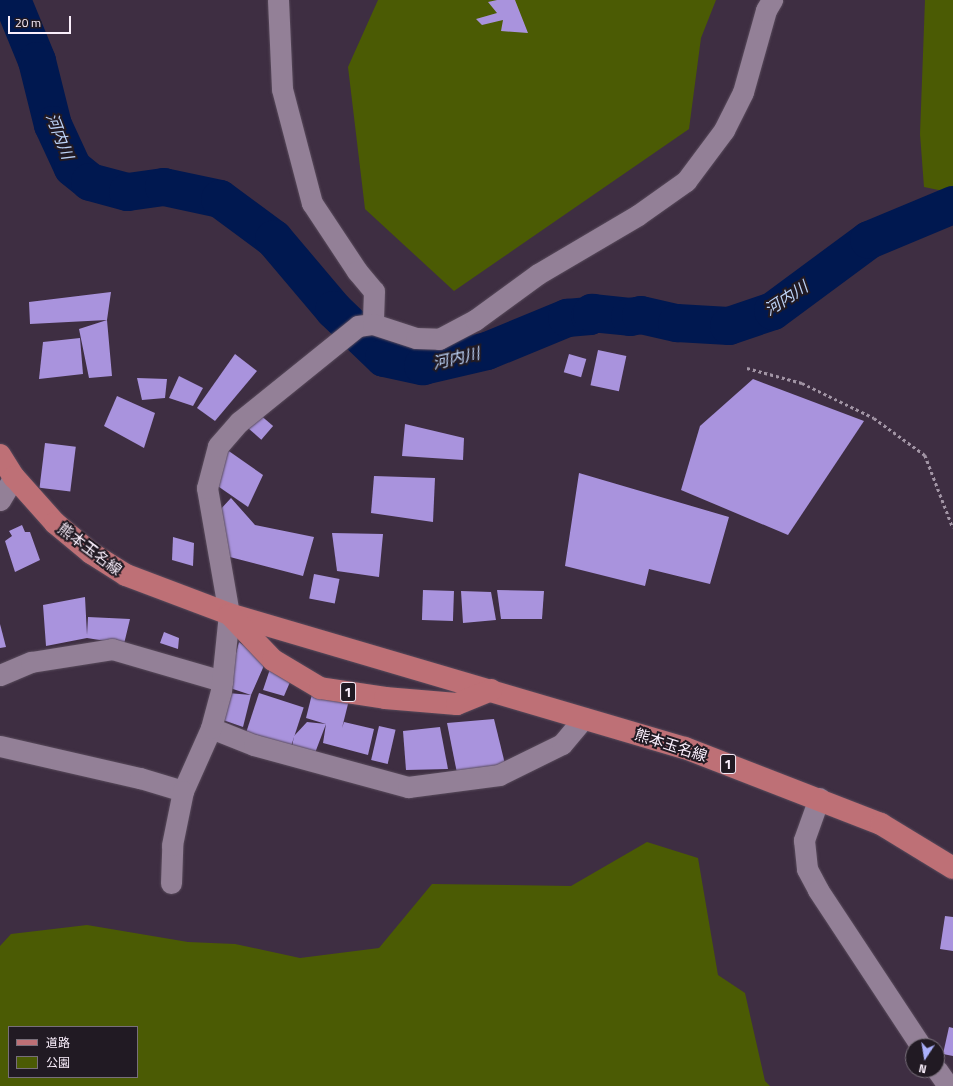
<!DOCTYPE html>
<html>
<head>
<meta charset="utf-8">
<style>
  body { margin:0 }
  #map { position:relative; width:953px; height:1086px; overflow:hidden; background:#3e2e42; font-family:"Titillium Web","Noto Sans JP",sans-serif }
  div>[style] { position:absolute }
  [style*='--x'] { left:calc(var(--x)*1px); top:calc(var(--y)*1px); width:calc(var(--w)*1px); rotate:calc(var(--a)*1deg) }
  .green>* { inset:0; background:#4b5b04 }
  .river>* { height:38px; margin:-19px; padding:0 19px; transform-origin:19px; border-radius:19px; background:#001850 }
  .building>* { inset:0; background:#a993dd; transform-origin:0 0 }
  .path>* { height:2.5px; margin-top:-1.25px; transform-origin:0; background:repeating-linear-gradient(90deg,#a295a5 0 3px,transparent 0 6px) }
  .roads { filter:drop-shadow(0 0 1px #584a5b) drop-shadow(0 0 1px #584a5b) }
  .minor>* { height:21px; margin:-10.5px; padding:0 10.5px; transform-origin:10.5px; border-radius:10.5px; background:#938097 }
  .primary>* { height:22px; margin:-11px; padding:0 11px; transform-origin:11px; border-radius:11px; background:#be7076 }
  span { translate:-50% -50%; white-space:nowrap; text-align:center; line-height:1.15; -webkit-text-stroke:4px #211a23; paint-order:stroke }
  .shield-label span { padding:1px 3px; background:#211a23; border:1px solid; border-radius:3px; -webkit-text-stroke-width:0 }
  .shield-label { font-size:14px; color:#faeffc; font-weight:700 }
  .street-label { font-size:15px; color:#faeffc }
  .water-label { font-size:16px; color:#bcd2f6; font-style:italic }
  .legend { position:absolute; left:8px; top:1026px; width:130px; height:52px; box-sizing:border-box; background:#211a23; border:1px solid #786f7a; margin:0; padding:5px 7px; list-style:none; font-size:12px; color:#faeffc }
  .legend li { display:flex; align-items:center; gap:8px; height:20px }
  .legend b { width:20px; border:1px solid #786f7a }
  .north { position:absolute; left:905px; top:1038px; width:40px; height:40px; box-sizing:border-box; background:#211a23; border:1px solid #786f7a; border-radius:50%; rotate:192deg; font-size:11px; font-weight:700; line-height:16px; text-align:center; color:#faeffc }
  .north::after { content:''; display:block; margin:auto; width:14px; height:18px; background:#aab0fb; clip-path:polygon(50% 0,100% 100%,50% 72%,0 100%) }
  .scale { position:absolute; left:8px; top:16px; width:63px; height:18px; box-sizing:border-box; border:2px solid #faeffc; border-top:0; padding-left:5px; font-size:12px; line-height:14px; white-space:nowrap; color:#faeffc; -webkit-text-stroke:3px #211a23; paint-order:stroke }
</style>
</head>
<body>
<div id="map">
  <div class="green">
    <div style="clip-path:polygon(378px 0,716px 0,701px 38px,689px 129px,454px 291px,365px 209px,348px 67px)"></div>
    <div style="clip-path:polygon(925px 0,953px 0,953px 193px,924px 187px,920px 134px)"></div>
    <div style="clip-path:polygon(evenodd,647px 842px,698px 858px,718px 975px,745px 993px,765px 1081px,770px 1086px,0 1086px,0 946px,11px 934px,87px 925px,188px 942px,235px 944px,300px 958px,379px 948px,432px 884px,571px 886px,647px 842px,9px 1027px,137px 1027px,137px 1077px,9px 1077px,9px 1027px)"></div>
  </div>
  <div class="river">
    <div style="--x:12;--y:0;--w:66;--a:67.7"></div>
    <div style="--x:37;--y:61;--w:66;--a:76"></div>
    <div style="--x:53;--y:125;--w:47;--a:65.1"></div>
    <div style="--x:73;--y:168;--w:22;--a:39"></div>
    <div style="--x:90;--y:182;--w:39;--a:15"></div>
    <div style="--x:128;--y:192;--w:36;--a:-8"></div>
    <div style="--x:164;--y:187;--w:57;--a:12.1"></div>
    <div style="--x:220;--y:199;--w:67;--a:36.5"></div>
    <div style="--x:274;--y:239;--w:93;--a:49.8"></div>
    <div style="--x:334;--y:310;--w:69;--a:43.8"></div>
    <div style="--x:384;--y:358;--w:40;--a:12"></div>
    <div style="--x:423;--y:366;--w:66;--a:-13.2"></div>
    <div style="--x:487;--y:351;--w:87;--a:-22.4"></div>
    <div style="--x:567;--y:318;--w:23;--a:-5"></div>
    <div style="--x:590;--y:316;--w:4;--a:-56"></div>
    <div style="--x:592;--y:313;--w:38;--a:6"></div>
    <div style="--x:630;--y:317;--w:11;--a:-10"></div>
    <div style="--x:641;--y:315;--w:37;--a:13"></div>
    <div style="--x:677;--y:323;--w:52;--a:3.3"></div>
    <div style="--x:729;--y:326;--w:46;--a:-18.8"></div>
    <div style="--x:773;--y:311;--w:119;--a:-36.5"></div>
    <div style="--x:869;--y:240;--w:91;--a:-22.6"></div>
  </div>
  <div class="building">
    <div style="clip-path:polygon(497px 0,515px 0,528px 33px,501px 31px,503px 20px,482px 25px,476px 19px,497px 13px,488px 2px)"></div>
    <div style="clip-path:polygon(111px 292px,107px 320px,112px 376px,89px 378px,79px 329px,107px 320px,30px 324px,29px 302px)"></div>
    <div style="clip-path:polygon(80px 338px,83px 374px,39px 379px,43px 342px)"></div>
    <div style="left:598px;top:350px;width:29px;height:36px;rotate:12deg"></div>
    <div style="clip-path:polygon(235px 354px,257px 371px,215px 421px,197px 408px)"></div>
    <div style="left:569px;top:354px;width:18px;height:19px;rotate:16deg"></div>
    <div style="clip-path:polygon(179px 376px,203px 388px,193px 406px,169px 398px)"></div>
    <div style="clip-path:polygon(137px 378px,167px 379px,165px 398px,142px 400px)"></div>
    <div style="clip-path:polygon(753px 379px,864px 421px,788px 535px,681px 490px,700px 426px)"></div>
    <div style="clip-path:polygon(117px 396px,155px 413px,144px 448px,104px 426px)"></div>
    <div style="left:258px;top:413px;width:20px;height:18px;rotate:41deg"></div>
    <div style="clip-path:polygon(405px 424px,464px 438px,463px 460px,402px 456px)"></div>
    <div style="left:45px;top:443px;width:31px;height:45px;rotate:7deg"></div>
    <div style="clip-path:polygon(223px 447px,263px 475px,248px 507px,209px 480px)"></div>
    <div style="clip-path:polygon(579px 473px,729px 517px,710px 584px,649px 569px,645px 586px,565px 566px)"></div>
    <div style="clip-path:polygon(374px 476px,435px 478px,433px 522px,371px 513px)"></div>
    <div style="clip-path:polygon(231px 498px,255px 525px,314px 537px,303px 576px,226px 556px,219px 511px)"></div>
    <div style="clip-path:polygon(22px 525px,25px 532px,30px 532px,40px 560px,15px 572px,5px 541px,12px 536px,9px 531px)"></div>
    <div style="clip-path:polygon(332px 533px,383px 534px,379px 577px,337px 571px)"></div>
    <div style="clip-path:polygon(173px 537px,194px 543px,193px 566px,172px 560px)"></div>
    <div style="left:314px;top:574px;width:26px;height:25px;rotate:11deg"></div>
    <div style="left:423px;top:590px;width:31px;height:30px;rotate:2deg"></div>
    <div style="clip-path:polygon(497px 590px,544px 591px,542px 619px,501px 619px)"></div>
    <div style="clip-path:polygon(461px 591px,491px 592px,496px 620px,463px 623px)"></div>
    <div style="clip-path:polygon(85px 597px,87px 635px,88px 617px,130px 619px,124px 644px,87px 638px,46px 646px,43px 605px)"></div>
    <div style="clip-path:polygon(0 624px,6px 647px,0 648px)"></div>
    <div style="clip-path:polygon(164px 632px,179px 638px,178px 649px,160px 643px)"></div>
    <div style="clip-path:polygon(239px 642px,266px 661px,251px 695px,243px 727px,220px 719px,228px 693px,251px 695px,227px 687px)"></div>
    <div style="clip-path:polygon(270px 669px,290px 682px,284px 696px,263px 690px)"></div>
    <div style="clip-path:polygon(313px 690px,349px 700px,342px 728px,344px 722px,374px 729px,368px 755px,323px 743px,326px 724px,315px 753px,292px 747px,294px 736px,307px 722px,326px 724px,306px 718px)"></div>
    <div style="left:259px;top:693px;width:47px;height:44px;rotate:18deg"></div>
    <div style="clip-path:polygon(494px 719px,505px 764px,457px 773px,447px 723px)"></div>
    <div style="left:379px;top:726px;width:17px;height:35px;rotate:13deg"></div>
    <div style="clip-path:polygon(440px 727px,448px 769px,406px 770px,403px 731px)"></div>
    <div style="clip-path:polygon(945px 916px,953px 917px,953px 951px,940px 949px)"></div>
    <div style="clip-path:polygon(949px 1027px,953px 1028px,953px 1056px,943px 1054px)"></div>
  </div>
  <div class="path">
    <div style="--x:747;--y:368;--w:57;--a:15.3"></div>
    <div style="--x:802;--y:383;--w:80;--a:25.9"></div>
    <div style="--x:874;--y:418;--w:63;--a:36"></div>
    <div style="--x:925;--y:455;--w:78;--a:69"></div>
  </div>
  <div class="roads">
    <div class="minor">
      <div style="--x:278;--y:0;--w:89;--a:87.4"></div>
      <div style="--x:282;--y:89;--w:118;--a:75.3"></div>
      <div style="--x:312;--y:203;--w:82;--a:56.5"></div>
      <div style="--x:357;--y:271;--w:26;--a:50"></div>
      <div style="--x:374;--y:291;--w:33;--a:92"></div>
      <div style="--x:0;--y:500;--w:27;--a:-59"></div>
      <div style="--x:0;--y:675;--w:34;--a:-23"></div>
      <div style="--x:31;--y:662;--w:82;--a:-9.1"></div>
      <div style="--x:112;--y:649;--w:115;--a:16.2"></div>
      <div style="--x:211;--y:728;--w:46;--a:21.6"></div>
      <div style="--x:254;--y:745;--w:160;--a:15.3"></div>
      <div style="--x:408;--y:787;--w:92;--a:-7.5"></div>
      <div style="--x:499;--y:775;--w:70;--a:-26.2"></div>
      <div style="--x:562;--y:744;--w:34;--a:-50"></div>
      <div style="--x:0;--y:746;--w:144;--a:12.9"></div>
      <div style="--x:140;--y:778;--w:45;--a:16.8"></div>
      <div style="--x:183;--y:791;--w:69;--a:-66"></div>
      <div style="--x:211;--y:728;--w:38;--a:-75"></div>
      <div style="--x:221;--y:691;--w:77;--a:-84.1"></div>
      <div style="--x:229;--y:614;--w:128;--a:-99.9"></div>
      <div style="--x:207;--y:488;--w:43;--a:-75.3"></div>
      <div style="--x:218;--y:446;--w:32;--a:-49"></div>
      <div style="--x:239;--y:422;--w:153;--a:-38.9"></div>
      <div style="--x:358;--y:326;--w:15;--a:-8"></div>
      <div style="--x:373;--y:324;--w:45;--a:18"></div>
      <div style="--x:416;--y:338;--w:23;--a:2"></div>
      <div style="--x:439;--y:339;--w:41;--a:-27.8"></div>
      <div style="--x:475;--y:320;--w:78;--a:-36.1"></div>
      <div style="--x:538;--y:274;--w:116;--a:-30.5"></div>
      <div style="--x:638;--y:215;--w:59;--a:-35.3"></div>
      <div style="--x:686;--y:181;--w:64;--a:-53.3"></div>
      <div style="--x:724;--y:130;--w:42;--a:-63.4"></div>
      <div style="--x:743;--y:92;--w:85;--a:-74.3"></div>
      <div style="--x:766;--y:10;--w:12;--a:-59"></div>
      <div style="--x:819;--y:798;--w:45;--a:109.7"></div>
      <div style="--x:804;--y:840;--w:29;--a:84"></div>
      <div style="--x:807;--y:869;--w:24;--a:62"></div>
      <div style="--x:818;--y:890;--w:187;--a:56.6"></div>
      <div style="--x:171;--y:883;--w:38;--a:-88"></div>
      <div style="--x:172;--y:845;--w:55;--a:-78.5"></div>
      <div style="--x:937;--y:1070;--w:19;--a:55"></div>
    </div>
    <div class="primary">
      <div style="--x:0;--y:455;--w:26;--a:58"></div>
      <div style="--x:14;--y:477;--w:62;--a:48.3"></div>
      <div style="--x:55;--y:523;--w:47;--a:39.8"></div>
      <div style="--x:91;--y:553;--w:41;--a:32.2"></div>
      <div style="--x:126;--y:575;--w:110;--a:20.7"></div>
      <div style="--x:229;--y:614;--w:475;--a:16.4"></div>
      <div style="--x:685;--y:748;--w:210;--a:21.2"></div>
      <div style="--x:881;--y:824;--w:84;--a:31.4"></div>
      <div style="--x:230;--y:615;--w:62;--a:46.3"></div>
      <div style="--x:273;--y:660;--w:55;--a:30.8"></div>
      <div style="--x:320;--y:688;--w:66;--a:8.7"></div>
      <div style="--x:385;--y:698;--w:72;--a:4.8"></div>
      <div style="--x:457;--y:704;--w:37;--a:-22"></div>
    </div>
  </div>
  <div class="shield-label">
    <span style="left:348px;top:692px">1</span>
    <span style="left:728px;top:764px">1</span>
  </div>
  <div class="street-label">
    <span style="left:90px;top:549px;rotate:37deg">熊本玉名線</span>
    <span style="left:671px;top:745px;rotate:18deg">熊本玉名線</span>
  </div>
  <div class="water-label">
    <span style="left:60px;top:136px;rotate:69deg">河内川</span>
    <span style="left:786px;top:298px;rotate:-33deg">河内川</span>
    <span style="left:456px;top:358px;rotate:-13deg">河内川</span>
  </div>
  <ul class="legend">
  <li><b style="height:5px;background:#be7076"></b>道路</li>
  <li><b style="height:11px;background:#4b5b04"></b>公園</li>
  </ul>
  <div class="north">N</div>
  <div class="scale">20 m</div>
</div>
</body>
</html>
